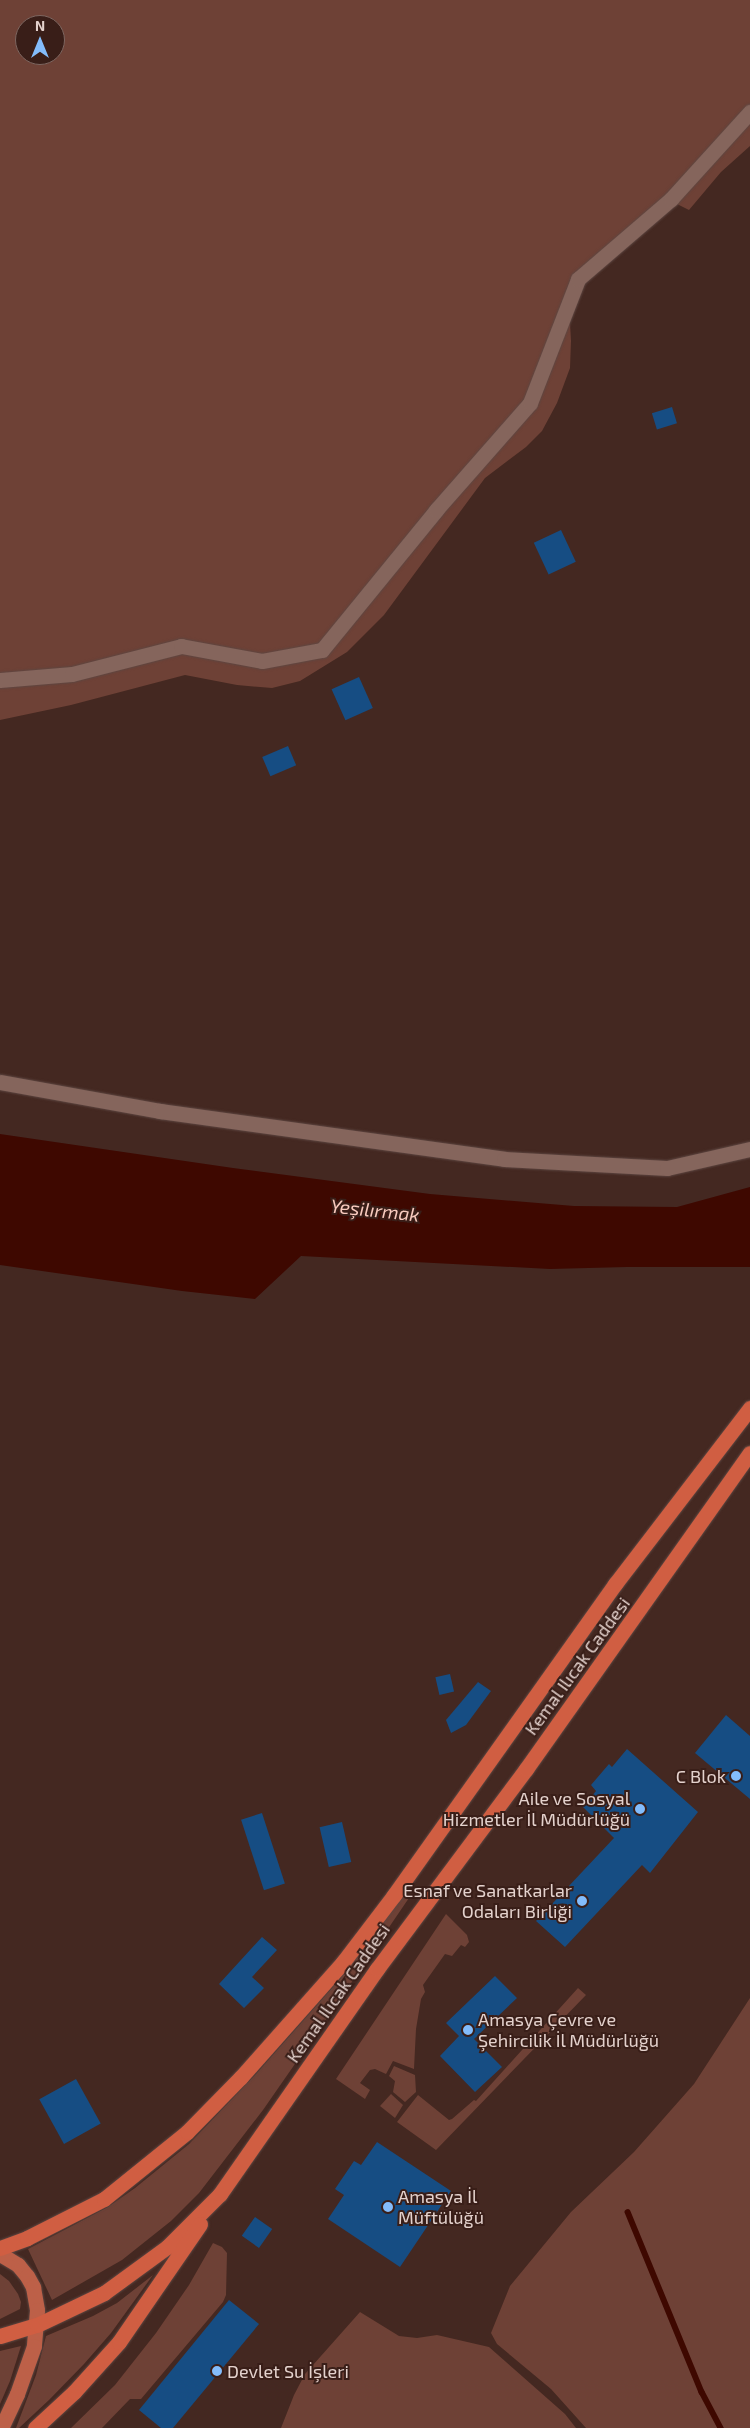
<!DOCTYPE html>
<html>
<head>
<meta charset="utf-8">
<style>
  body { margin:0 }
  #map { position:relative; width:750px; height:2428px; overflow:hidden; background:#442821; font-family:"Exo 2",sans-serif }
  div>[style] { position:absolute }
  [style*='--x'] { left:calc(var(--x)*1px); top:calc(var(--y)*1px); width:calc(var(--w)*1px); rotate:calc(var(--a)*1deg) }
  .green>* { inset:0; background:#6e4136 }
  .water>* { inset:0; background:#3e0800 }
  .stream>* { height:5.5px; margin:-2.75px; padding:0 2.75px; transform-origin:2.75px; border-radius:2.75px; background:#3e0800 }
  .building>* { inset:0; background:#164d83; transform-origin:0 0 }
  .roads { filter:drop-shadow(0 0 1px #5d4641) drop-shadow(0 0 1px #5d4641) }
  .minor>* { height:15px; margin:-7.5px; padding:0 7.5px; transform-origin:7.5px; border-radius:7.5px; background:#85655c }
  .primary>* { height:15px; margin:-7.5px; padding:0 7.5px; transform-origin:7.5px; border-radius:7.5px; background:#bd6048 }
  .trunk>* { height:15px; margin:-7.5px; padding:0 7.5px; transform-origin:7.5px; border-radius:7.5px; background:#d05e42 }
  .dots>* { width:14px; height:14px; translate:-50% -50%; box-sizing:border-box; border:2px solid #391e18; border-radius:50% }
  span { translate:-50% -50%; white-space:nowrap; text-align:center; line-height:1.15; -webkit-text-stroke:4px #391e18; paint-order:stroke }
  .street-label { font-size:18px; color:#e4d2cd }
  .poi-label { font-size:18px; color:#e4d2cd }
  .right { translate:-100% -50%; text-align:right }
  .left { translate:0 -50%; text-align:left }
  .water-label { font-size:19px; color:#f8cabe; font-style:italic }
  .north { position:absolute; left:15px; top:15px; width:50px; height:50px; box-sizing:border-box; background:#391e18; border:1px solid #7d6660; border-radius:50%; rotate:0deg; font-size:14px; font-weight:700; line-height:20px; text-align:center; color:#e4d2cd }
  .north::after { content:''; display:block; margin:auto; width:18px; height:22px; background:#83bcfb; clip-path:polygon(50% 0,100% 100%,50% 72%,0 100%) }
</style>
</head>
<body>
<div id="map">
  <div class="green">
    <div style="clip-path:polygon(evenodd,0 0,750px 0,750px 146px,721px 172px,689px 210px,677px 204px,597px 260px,569px 304px,571px 341px,570px 368px,557px 403px,542px 431px,526px 447px,485px 478px,384px 615px,347px 652px,300px 681px,272px 688px,237px 685px,185px 675px,71px 705px,0 720px,0 0,25px 25px,55px 25px,55px 55px,25px 55px,25px 25px)"></div>
    <div style="clip-path:polygon(405px 1892px,411px 1895px,347px 1989px,263px 2110px,199px 2193px,171px 2221px,122px 2260px,52px 2300px,28px 2249px,108px 2207px,135px 2188px,189px 2144px,256px 2074px,340px 1979px)"></div>
    <div style="clip-path:polygon(446px 1914px,467px 1935px,469px 1942px,465px 1947px,461px 1945px,452px 1956px,445px 1954px,423px 1985px,425px 1992px,421px 1999px,416px 2029px,414px 2069px,393px 2061px,386px 2074px,375px 2069px,370px 2070px,360px 2083px,370px 2090px,365px 2099px,336px 2079px)"></div>
    <div style="clip-path:polygon(578px 1988px,586px 1995px,436px 2150px,397px 2122px,418px 2095px,449px 2120px,452px 2119px,474px 2100px,476px 2101px)"></div>
    <div style="clip-path:polygon(750px 1998px,750px 2428px,586px 2428px,551px 2389px,497px 2344px,491px 2333px,510px 2286px,571px 2212px,634px 2152px,694px 2084px)"></div>
    <div style="clip-path:polygon(394px 2066px,415px 2075px,416px 2092px,405px 2102px,393px 2092px,395px 2081px,389px 2076px)"></div>
    <div style="clip-path:polygon(391px 2094px,403px 2105px,395px 2118px,380px 2106px)"></div>
    <div style="clip-path:polygon(213px 2243px,222px 2247px,227px 2253px,226px 2295px,223px 2302px,141px 2399px,130px 2399px,102px 2428px,71px 2428px,115px 2385px,156px 2333px,189px 2285px)"></div>
    <div style="clip-path:polygon(0 2274px,9px 2281px,18px 2294px,21px 2302px,20px 2309px,0 2319px)"></div>
    <div style="clip-path:polygon(153px 2275px,111px 2333px,84px 2364px,49px 2400px,19px 2428px,16px 2428px,36px 2375px,46px 2336px,93px 2316px,117px 2303px)"></div>
    <div style="clip-path:polygon(360px 2312px,399px 2336px,417px 2338px,437px 2335px,489px 2347px,565px 2414px,576px 2428px,281px 2428px,294px 2395px,305px 2374px)"></div>
    <div style="clip-path:polygon(21px 2346px,10px 2381px,0 2404px,0 2351px)"></div>
  </div>
  <div class="water">
    <div style="clip-path:polygon(0 1134px,233px 1168px,430px 1194px,574px 1206px,677px 1207px,750px 1187px,750px 1267px,627px 1267px,550px 1269px,301px 1256px,255px 1299px,182px 1291px,0 1265px)"></div>
  </div>
  <div class="stream">
    <div style="--x:628;--y:2212;--w:195;--a:67.7"></div>
    <div style="--x:702;--y:2392;--w:41;--a:62.2"></div>
  </div>
  <div class="building">
    <div style="left:672px;top:407px;width:17px;height:21px;rotate:73deg"></div>
    <div style="left:561px;top:530px;width:35px;height:30px;rotate:65deg"></div>
    <div style="left:359px;top:677px;width:34px;height:30px;rotate:66deg"></div>
    <div style="left:288px;top:746px;width:21px;height:28px;rotate:67deg"></div>
    <div style="left:450px;top:1674px;width:18px;height:15px;rotate:77deg"></div>
    <div style="clip-path:polygon(478px 1682px,491px 1691px,466px 1725px,451px 1733px,446px 1720px)"></div>
    <div style="clip-path:polygon(726px 1715px,750px 1736px,750px 1799px,695px 1753px)"></div>
    <div style="clip-path:polygon(627px 1749px,698px 1812px,650px 1873px,642px 1865px,565px 1947px,536px 1921px,614px 1838px,583px 1807px,596px 1791px,591px 1785px,609px 1764px,612px 1767px)"></div>
    <div style="left:262px;top:1813px;width:74px;height:22px;rotate:72deg"></div>
    <div style="left:342px;top:1822px;width:41px;height:23px;rotate:77deg"></div>
    <div style="clip-path:polygon(262px 1937px,277px 1950px,252px 1977px,264px 1988px,244px 2008px,219px 1984px)"></div>
    <div style="clip-path:polygon(495px 1976px,517px 1998px,474px 2039px,502px 2067px,475px 2092px,440px 2056px,459px 2036px,446px 2023px)"></div>
    <div style="left:76px;top:2079px;width:51px;height:42px;rotate:61deg"></div>
    <div style="clip-path:polygon(377px 2142px,451px 2191px,400px 2267px,328px 2219px,344px 2195px,335px 2189px,354px 2161px,361px 2165px)"></div>
    <div style="left:255px;top:2217px;width:21px;height:23px;rotate:35deg"></div>
    <div style="clip-path:polygon(229px 2300px,259px 2324px,173px 2428px,161px 2428px,139px 2410px)"></div>
  </div>
  <div class="roads">
    <div class="minor">
      <div style="--x:0;--y:680;--w:72;--a:-4.8"></div>
      <div style="--x:72;--y:674;--w:113;--a:-14.4"></div>
      <div style="--x:181;--y:646;--w:82;--a:10.5"></div>
      <div style="--x:262;--y:661;--w:61;--a:-10.4"></div>
      <div style="--x:322;--y:650;--w:181;--a:-50.8"></div>
      <div style="--x:436;--y:510;--w:142;--a:-48.7"></div>
      <div style="--x:530;--y:403;--w:133;--a:-68.8"></div>
      <div style="--x:578;--y:279;--w:123;--a:-40.7"></div>
      <div style="--x:671;--y:199;--w:118;--a:-47.8"></div>
      <div style="--x:0;--y:1082;--w:163;--a:10.3"></div>
      <div style="--x:160;--y:1111;--w:347;--a:7.9"></div>
      <div style="--x:504;--y:1159;--w:163;--a:3.2"></div>
      <div style="--x:667;--y:1168;--w:85;--a:-12.9"></div>
    </div>
    <div class="primary">
      <div style="--x:0;--y:2254;--w:21;--a:31"></div>
      <div style="--x:18;--y:2265;--w:14;--a:51"></div>
      <div style="--x:27;--y:2276;--w:13;--a:61"></div>
      <div style="--x:33;--y:2287;--w:23;--a:80"></div>
      <div style="--x:37;--y:2310;--w:36;--a:95"></div>
      <div style="--x:34;--y:2346;--w:51;--a:109.5"></div>
      <div style="--x:17;--y:2394;--w:38;--a:115"></div>
    </div>
    <div class="trunk">
      <div style="--x:0;--y:2248;--w:29;--a:-20"></div>
      <div style="--x:27;--y:2238;--w:86;--a:-26.9"></div>
      <div style="--x:104;--y:2199;--w:107;--a:-38.9"></div>
      <div style="--x:187;--y:2132;--w:77;--a:-45.5"></div>
      <div style="--x:241;--y:2077;--w:154;--a:-48.4"></div>
      <div style="--x:343;--y:1962;--w:84;--a:-52.7"></div>
      <div style="--x:394;--y:1895;--w:382;--a:-54.6"></div>
      <div style="--x:615;--y:1584;--w:222;--a:-52.5"></div>
      <div style="--x:0;--y:2336;--w:39;--a:-17"></div>
      <div style="--x:37;--y:2325;--w:74;--a:-25.5"></div>
      <div style="--x:104;--y:2293;--w:78;--a:-36.1"></div>
      <div style="--x:167;--y:2247;--w:75;--a:-45"></div>
      <div style="--x:220;--y:2194;--w:274;--a:-55.1"></div>
      <div style="--x:377;--y:1969;--w:249;--a:-53.3"></div>
      <div style="--x:526;--y:1769;--w:387;--a:-54.7"></div>
      <div style="--x:35;--y:2428;--w:53;--a:-42.7"></div>
      <div style="--x:74;--y:2392;--w:67;--a:-48"></div>
      <div style="--x:119;--y:2342;--w:143;--a:-55.5"></div>
    </div>
  </div>
  <div class="dots">
    <div style="left:736px;top:1776px;background:#83bcfb"></div>
    <div style="left:640px;top:1809px;background:#83bcfb"></div>
    <div style="left:582px;top:1901px;background:#83bcfb"></div>
    <div style="left:468px;top:2030px;background:#83bcfb"></div>
    <div style="left:388px;top:2207px;background:#83bcfb"></div>
    <div style="left:217px;top:2371px;background:#83bcfb"></div>
  </div>
  <div class="street-label">
    <span style="left:577px;top:1666px;rotate:-54deg">Kemal Ilıcak Caddesi</span>
    <span style="left:338px;top:1993px;rotate:-55deg">Kemal Ilıcak Caddesi</span>
  </div>
  <div class="poi-label">
    <span class="right" style="left:726px;top:1776px">C Blok</span>
    <span class="right" style="left:630px;top:1809px">Aile ve Sosyal<br>Hizmetler İl Müdürlüğü</span>
    <span class="right" style="left:572px;top:1901px">Esnaf ve Sanatkarlar<br>Odaları Birliği</span>
    <span class="left" style="left:478px;top:2030px">Amasya Çevre ve<br>Şehircilik İl Müdürlüğü</span>
    <span class="left" style="left:398px;top:2207px">Amasya İl<br>Müftülüğü</span>
    <span class="left" style="left:227px;top:2371px">Devlet Su İşleri</span>
  </div>
  <div class="water-label">
    <span style="left:375px;top:1210px;rotate:6deg">Yeşilırmak</span>
  </div>
  <div class="north">N</div>
</div>
</body>
</html>
